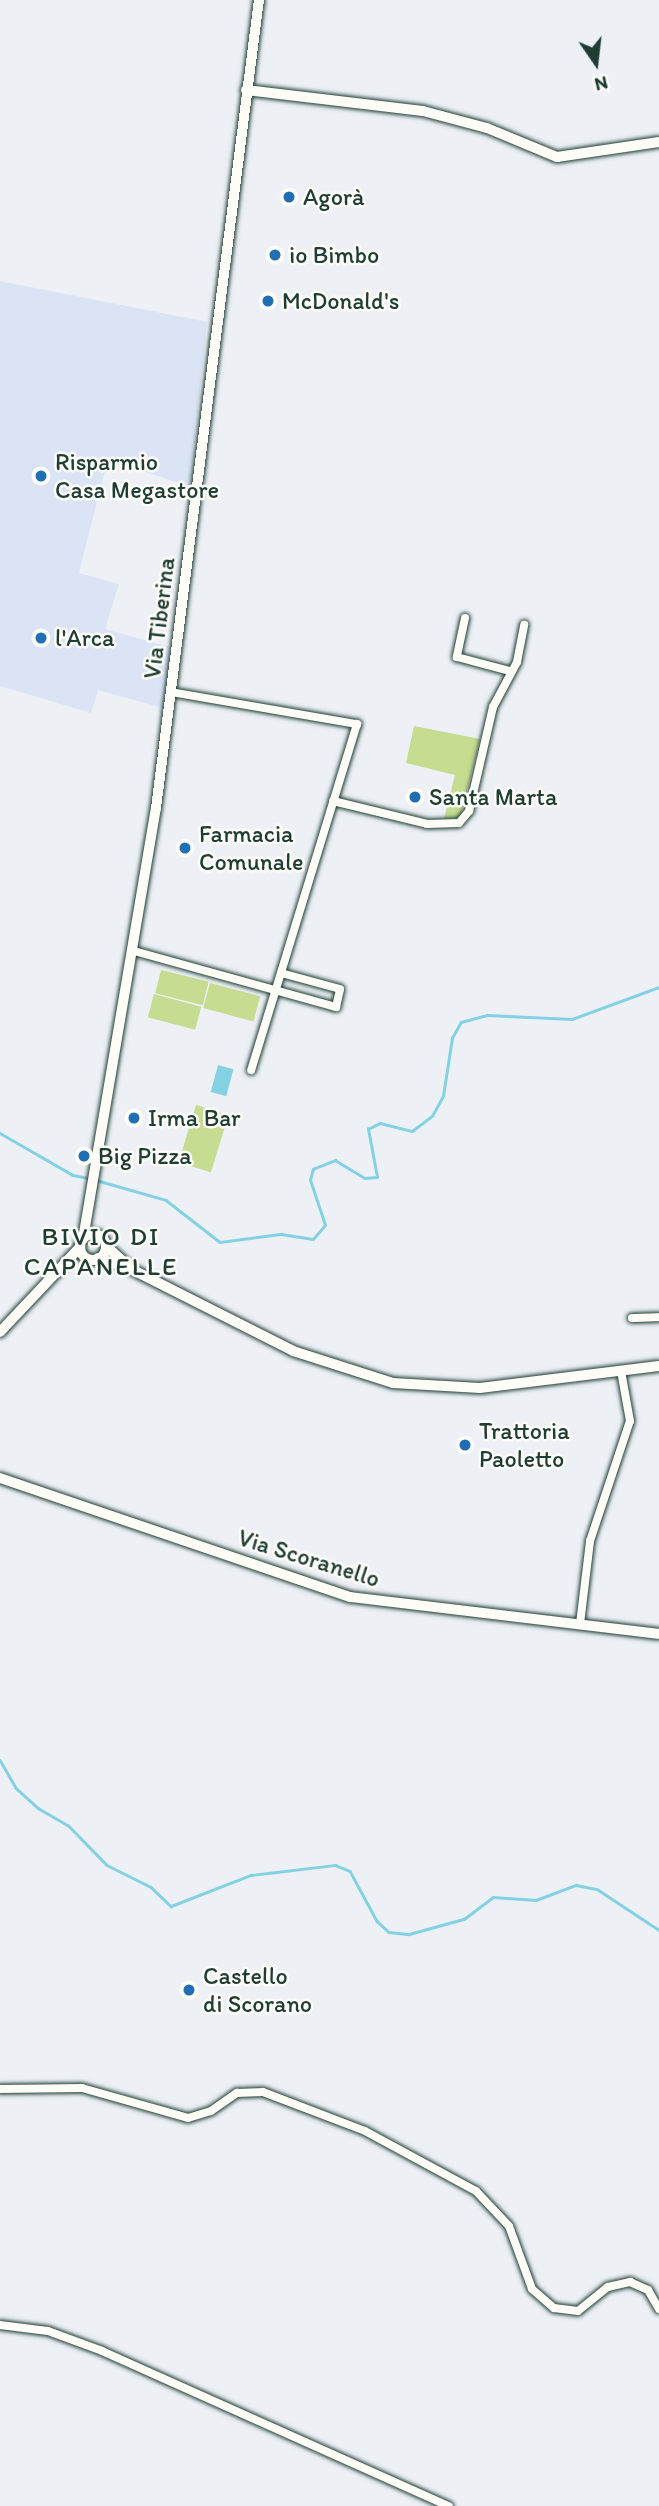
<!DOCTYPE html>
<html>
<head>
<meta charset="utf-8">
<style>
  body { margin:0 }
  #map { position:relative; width:659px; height:2506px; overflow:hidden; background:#edf1f6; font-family:Itim,sans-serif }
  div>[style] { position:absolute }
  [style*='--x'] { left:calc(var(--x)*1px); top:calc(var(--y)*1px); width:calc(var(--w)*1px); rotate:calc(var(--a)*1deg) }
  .built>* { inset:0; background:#dae4f5 }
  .green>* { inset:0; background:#c5dc91; transform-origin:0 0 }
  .water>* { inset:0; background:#85d1e4; transform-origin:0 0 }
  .stream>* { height:2.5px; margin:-1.25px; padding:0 1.25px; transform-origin:1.25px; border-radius:1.25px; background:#85d1e4 }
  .roads { filter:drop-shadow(0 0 2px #1f3d34) drop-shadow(0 0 2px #1f3d34) }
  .minor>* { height:8px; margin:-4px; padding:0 4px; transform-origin:4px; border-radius:4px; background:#fdfcf7 }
  .tertiary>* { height:10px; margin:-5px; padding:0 5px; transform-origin:5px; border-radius:5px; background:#fdfcf7 }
  .secondary>* { height:10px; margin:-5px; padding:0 5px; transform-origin:5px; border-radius:5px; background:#fdfcf7 }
  .secondary>.ring { margin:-5px; padding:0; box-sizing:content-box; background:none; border:10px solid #fdfcf7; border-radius:50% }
  .dots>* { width:19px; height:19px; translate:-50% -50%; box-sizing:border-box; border:4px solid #fdfcf7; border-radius:50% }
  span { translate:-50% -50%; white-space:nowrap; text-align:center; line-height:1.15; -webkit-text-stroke:5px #fdfcf7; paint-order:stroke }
  .poi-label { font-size:24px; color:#1f3d34 }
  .left { translate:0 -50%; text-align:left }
  .street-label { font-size:24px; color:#1f3d34 }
  .neighbourhood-label { font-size:26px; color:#1f3d34; letter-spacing:2px }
  .north { position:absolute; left:561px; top:28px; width:70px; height:70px; -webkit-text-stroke:5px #fdfcf7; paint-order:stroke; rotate:166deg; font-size:19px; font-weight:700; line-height:28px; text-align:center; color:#1f3d34 }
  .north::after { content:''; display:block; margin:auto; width:24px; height:32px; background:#1f3d34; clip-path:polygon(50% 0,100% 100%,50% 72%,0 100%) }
</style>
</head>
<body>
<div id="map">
  <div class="built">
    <div style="clip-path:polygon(0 281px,207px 322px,190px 487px,108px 459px,79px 573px,119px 584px,105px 629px,173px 648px,163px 708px,98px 690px,91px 713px,0 686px)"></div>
  </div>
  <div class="green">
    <div style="clip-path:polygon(414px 726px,480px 739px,460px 818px,444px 819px,455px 775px,406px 763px)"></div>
    <div style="left:161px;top:970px;width:49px;height:24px;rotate:14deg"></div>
    <div style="left:210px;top:983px;width:52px;height:26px;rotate:15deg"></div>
    <div style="left:154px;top:994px;width:49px;height:24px;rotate:15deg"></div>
    <div style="left:196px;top:1105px;width:34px;height:60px;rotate:17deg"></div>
  </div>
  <div class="water">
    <div style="left:218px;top:1065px;width:16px;height:28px;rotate:15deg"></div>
  </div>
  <div class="stream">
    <div style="--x:0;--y:1133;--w:84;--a:29.9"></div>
    <div style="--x:73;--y:1175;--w:16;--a:11"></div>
    <div style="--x:96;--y:1180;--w:73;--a:15.9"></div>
    <div style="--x:166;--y:1200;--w:68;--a:37.9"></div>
    <div style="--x:220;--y:1242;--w:62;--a:-7.5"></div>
    <div style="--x:281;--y:1234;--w:32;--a:9"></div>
    <div style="--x:313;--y:1239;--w:18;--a:-49"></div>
    <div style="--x:325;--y:1225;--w:47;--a:-108.4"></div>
    <div style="--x:310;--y:1180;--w:11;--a:-75"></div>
    <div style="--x:313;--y:1169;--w:24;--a:-22"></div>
    <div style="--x:335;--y:1160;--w:35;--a:31"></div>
    <div style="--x:365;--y:1178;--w:12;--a:-5"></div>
    <div style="--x:377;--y:1177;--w:49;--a:-100.6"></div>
    <div style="--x:368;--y:1129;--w:13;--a:-27"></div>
    <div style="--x:380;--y:1123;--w:33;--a:14"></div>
    <div style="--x:412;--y:1131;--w:25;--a:-37"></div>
    <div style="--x:432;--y:1116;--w:23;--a:-61"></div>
    <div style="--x:443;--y:1096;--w:59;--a:-81.2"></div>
    <div style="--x:452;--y:1038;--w:18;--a:-61"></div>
    <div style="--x:461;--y:1022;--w:27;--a:-15"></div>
    <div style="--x:487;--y:1015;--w:85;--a:2.7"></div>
    <div style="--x:572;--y:1019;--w:93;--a:-20.2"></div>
    <div style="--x:0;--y:1760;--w:32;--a:60"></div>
    <div style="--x:16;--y:1788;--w:30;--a:42"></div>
    <div style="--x:38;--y:1808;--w:34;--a:30"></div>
    <div style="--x:68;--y:1825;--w:56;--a:45.7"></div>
    <div style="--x:107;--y:1865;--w:49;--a:26.6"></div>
    <div style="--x:151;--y:1887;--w:28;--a:44"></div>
    <div style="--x:171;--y:1906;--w:86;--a:-21.2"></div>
    <div style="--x:251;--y:1875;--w:85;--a:-6.8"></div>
    <div style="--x:335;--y:1865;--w:16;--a:22"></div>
    <div style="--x:350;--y:1871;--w:57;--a:61.6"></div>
    <div style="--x:377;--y:1921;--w:16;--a:43"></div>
    <div style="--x:389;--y:1932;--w:20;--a:6"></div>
    <div style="--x:409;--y:1934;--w:57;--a:-15.3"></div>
    <div style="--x:464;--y:1919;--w:36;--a:-37"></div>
    <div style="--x:493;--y:1897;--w:43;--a:4"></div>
    <div style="--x:536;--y:1900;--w:43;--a:-20.6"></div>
    <div style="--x:576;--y:1885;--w:21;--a:11"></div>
    <div style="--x:597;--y:1889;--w:74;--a:33.5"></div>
  </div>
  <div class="roads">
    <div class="minor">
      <div style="--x:465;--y:618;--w:40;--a:102"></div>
      <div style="--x:457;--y:657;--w:55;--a:14.8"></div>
      <div style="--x:171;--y:692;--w:189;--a:9.8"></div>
      <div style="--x:357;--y:724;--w:362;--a:107"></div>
      <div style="--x:333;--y:801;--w:97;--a:13.7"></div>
      <div style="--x:427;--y:824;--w:32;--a:-2"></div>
      <div style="--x:459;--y:823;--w:16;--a:-50"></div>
      <div style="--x:469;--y:811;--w:107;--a:-77"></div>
      <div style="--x:493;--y:707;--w:51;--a:-61.9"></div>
      <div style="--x:517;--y:662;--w:38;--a:-79"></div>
      <div style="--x:134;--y:951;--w:210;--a:15.5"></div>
      <div style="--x:336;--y:1007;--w:18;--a:-77"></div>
      <div style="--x:340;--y:989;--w:61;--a:-164.8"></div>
      <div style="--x:632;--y:1318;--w:27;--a:-2"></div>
      <div style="--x:580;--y:1624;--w:84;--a:-83.1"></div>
      <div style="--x:590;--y:1541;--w:126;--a:-71.6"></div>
      <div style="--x:630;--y:1421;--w:51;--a:-100.2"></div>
      <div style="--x:0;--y:2089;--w:82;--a:-0.7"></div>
      <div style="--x:82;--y:2088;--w:110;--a:15.8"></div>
      <div style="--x:188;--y:2118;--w:24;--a:-17"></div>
      <div style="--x:211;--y:2111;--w:32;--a:-35"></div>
      <div style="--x:237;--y:2093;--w:26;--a:-2"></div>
      <div style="--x:263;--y:2092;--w:109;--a:20.9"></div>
      <div style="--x:365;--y:2131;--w:126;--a:28.4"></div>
      <div style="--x:476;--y:2191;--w:48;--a:46.7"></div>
      <div style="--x:509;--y:2226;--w:67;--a:69.9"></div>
      <div style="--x:532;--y:2289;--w:29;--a:41"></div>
      <div style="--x:554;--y:2308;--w:24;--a:7"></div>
      <div style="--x:578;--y:2311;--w:38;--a:-39"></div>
      <div style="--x:608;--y:2287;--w:23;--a:-13"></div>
      <div style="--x:630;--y:2282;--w:20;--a:24"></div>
      <div style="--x:648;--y:2290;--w:22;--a:60"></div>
      <div style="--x:0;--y:2325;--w:48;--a:7.1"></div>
      <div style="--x:48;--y:2331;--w:58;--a:20.3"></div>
      <div style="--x:102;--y:2351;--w:380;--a:24.1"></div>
    </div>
    <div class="tertiary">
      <div style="--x:246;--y:90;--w:178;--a:6.8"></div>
      <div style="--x:423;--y:111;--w:66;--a:14.9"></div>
      <div style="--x:487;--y:128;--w:76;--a:22.5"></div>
      <div style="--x:557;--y:157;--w:103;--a:-8.4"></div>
      <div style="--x:0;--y:1478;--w:370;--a:18.8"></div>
      <div style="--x:350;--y:1597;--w:311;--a:6.8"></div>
    </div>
    <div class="secondary">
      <div class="ring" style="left:80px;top:1234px;width:16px;height:16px"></div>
      <div style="--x:83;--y:1239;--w:437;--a:-80.4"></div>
      <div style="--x:156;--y:808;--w:815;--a:-82.74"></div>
      <div style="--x:106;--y:1246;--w:31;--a:42"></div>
      <div style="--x:98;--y:1258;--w:35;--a:18"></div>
      <div style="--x:131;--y:1269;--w:182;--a:26.8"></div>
      <div style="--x:293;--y:1351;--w:105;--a:17.7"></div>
      <div style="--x:393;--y:1383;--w:87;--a:3.3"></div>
      <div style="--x:480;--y:1388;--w:180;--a:-7"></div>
      <div style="--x:0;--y:1332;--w:117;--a:-46.7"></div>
    </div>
  </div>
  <div class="dots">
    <div style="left:289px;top:197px;background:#1f6fb2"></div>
    <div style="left:275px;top:255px;background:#1f6fb2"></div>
    <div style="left:268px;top:301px;background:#1f6fb2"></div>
    <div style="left:41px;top:476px;background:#1f6fb2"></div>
    <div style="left:41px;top:638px;background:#1f6fb2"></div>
    <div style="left:415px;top:797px;background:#1f6fb2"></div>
    <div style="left:185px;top:848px;background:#1f6fb2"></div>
    <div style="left:134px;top:1118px;background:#1f6fb2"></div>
    <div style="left:84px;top:1156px;background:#1f6fb2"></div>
    <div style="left:465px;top:1445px;background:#1f6fb2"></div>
    <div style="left:189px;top:1990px;background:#1f6fb2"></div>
  </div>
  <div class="poi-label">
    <span class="left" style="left:303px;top:197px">Agorà</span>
    <span class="left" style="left:289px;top:255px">io Bimbo</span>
    <span class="left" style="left:282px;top:301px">McDonald's</span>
    <span class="left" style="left:55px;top:476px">Risparmio<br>Casa Megastore</span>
    <span class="left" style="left:55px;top:638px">l'Arca</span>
    <span class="left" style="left:429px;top:797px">Santa Marta</span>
    <span class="left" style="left:199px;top:848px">Farmacia<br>Comunale</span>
    <span class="left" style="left:148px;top:1118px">Irma Bar</span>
    <span class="left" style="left:98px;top:1156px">Big Pizza</span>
    <span class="left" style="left:479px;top:1445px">Trattoria<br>Paoletto</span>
    <span class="left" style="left:203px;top:1990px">Castello<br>di Scorano</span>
  </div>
  <div class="street-label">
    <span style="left:159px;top:618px;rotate:-83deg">Via Tiberina</span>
    <span style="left:309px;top:1558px;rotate:17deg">Via Scoranello</span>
  </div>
  <div class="neighbourhood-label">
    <span style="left:101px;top:1252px">BIVIO DI<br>CAPANELLE</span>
  </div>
  <div class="north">N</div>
</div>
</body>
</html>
